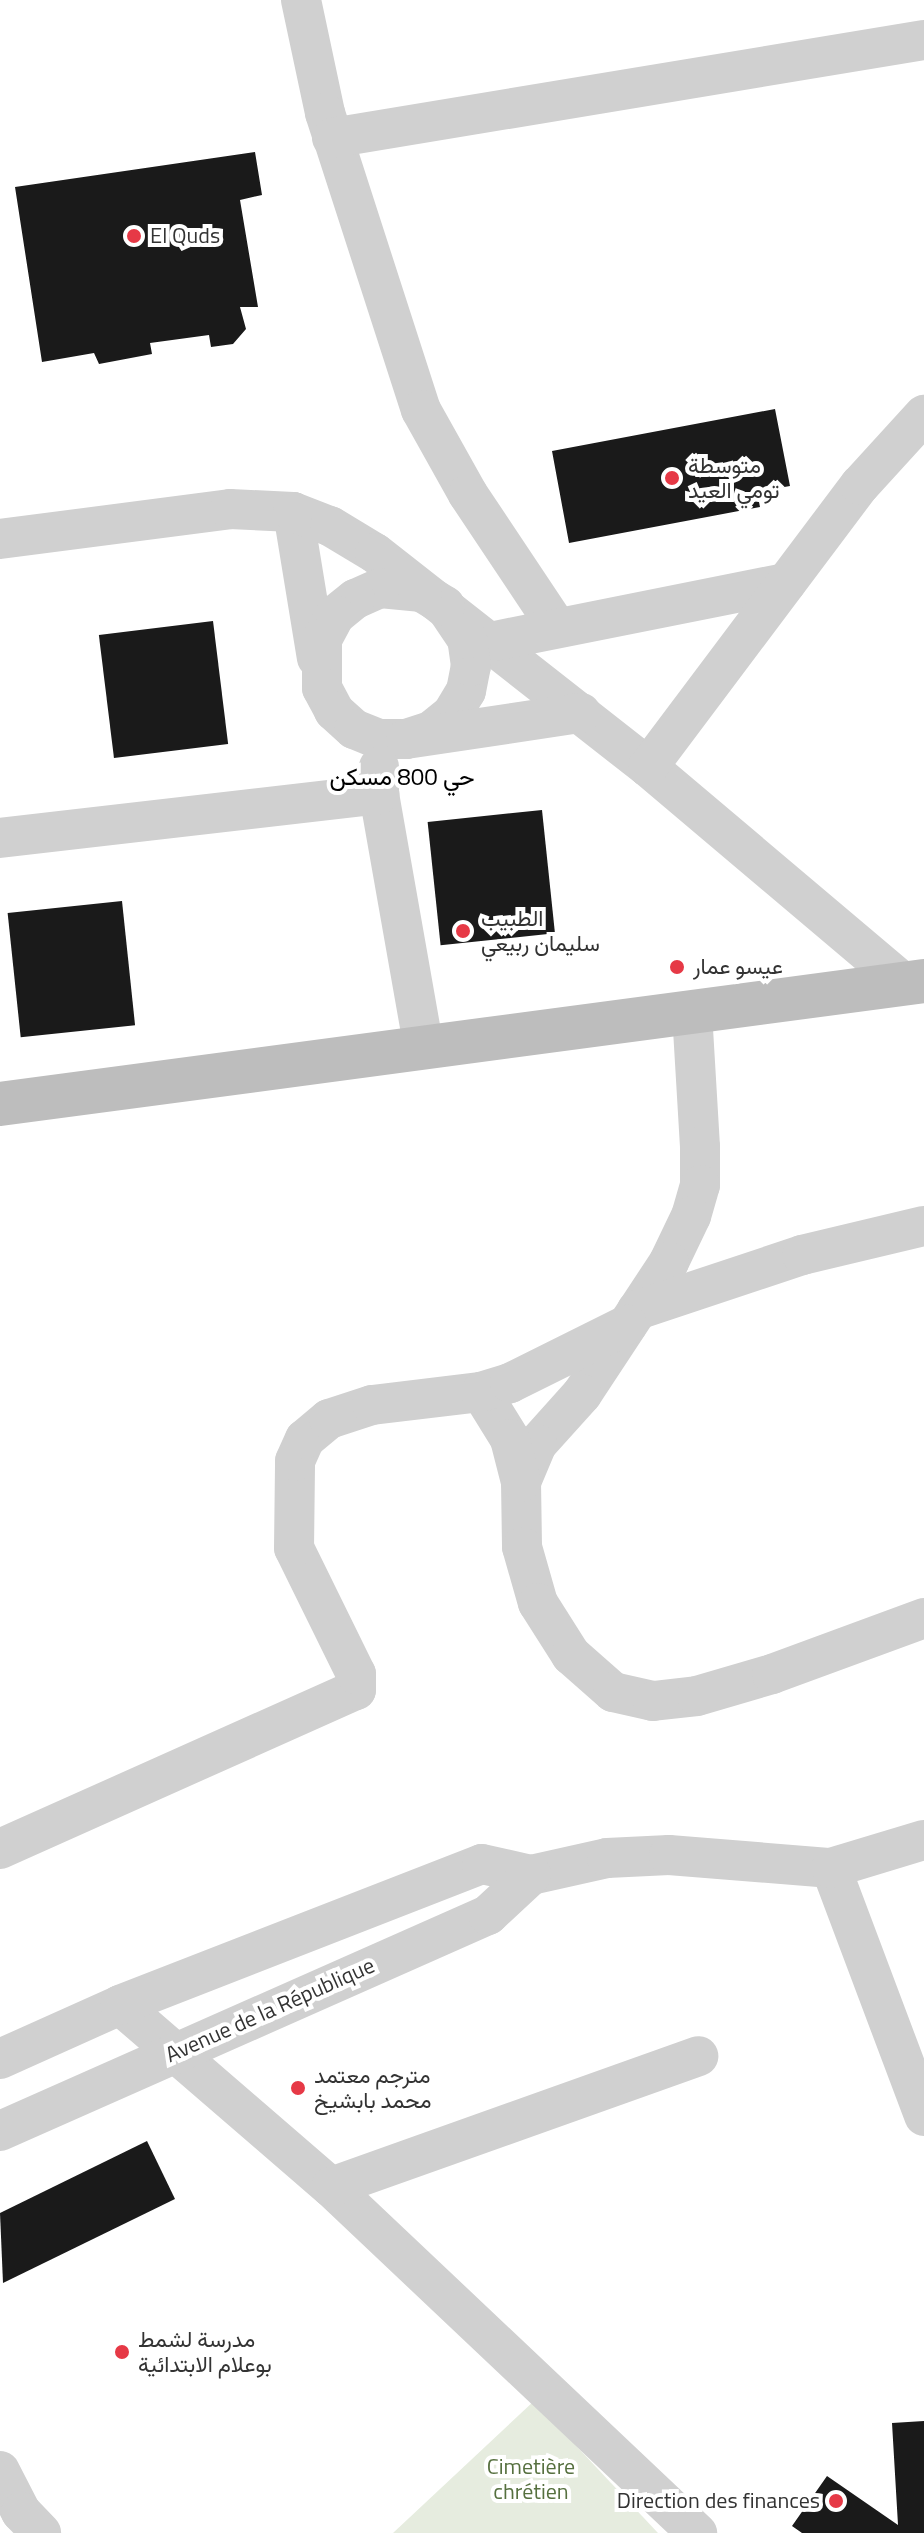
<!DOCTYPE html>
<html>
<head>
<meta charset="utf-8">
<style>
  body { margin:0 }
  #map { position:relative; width:924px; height:2533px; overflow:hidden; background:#fff; font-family:"Titillium Web",Vazirmatn,sans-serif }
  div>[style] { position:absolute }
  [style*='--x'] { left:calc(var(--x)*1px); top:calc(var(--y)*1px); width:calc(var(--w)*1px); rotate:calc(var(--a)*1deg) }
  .green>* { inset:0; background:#e6ecdf }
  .building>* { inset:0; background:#1a1a1a; transform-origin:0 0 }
  .street>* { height:40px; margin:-20px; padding:0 20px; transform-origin:20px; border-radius:20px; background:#d0d0d0 }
  .secondary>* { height:44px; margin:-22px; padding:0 22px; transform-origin:22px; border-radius:22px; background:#bdbdbd }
  .dots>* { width:22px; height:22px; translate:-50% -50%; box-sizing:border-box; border:4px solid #fff; border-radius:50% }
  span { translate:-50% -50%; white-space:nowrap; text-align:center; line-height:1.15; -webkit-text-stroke:8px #fff; paint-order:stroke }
  .poi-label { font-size:22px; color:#333 }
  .left { translate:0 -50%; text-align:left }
  .right { translate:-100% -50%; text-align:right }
  .street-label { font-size:22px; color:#333 }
  .park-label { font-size:22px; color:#56703f }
  .neighbourhood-label { font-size:24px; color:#000 }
</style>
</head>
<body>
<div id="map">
  <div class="green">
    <div style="clip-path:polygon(534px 2401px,658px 2533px,393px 2533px)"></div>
  </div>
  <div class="building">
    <div style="clip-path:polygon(255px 152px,262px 195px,240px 200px,258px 307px,240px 307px,246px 329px,233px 344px,211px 347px,209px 335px,150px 343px,152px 354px,99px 364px,94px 353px,42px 362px,15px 187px)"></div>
    <div style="clip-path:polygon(775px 409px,790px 486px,757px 492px,760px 507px,569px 543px,552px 451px)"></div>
    <div style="left:213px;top:621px;width:124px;height:115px;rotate:83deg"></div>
    <div style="left:542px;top:810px;width:124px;height:115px;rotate:84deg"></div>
    <div style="left:122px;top:901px;width:125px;height:115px;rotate:84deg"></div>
    <div style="clip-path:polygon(147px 2141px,175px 2199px,3px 2283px,0 2213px)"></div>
    <div style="clip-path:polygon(924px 2421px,924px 2533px,802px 2533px,792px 2526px,827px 2476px,898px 2525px,892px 2423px)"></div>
  </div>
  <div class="street">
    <div style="--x:301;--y:0;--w:116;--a:78"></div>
    <div style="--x:325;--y:113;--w:312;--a:72.1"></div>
    <div style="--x:421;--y:410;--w:96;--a:60.8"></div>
    <div style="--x:468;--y:494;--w:159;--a:56.3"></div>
    <div style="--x:332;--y:138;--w:600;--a:-9.4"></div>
    <div style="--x:293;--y:512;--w:148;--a:80.7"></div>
    <div style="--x:0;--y:539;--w:232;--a:-7.4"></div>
    <div style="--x:230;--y:509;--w:63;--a:2.7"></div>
    <div style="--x:293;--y:512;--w:40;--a:21"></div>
    <div style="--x:330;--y:526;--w:52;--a:31"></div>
    <div style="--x:375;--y:553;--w:347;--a:38.1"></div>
    <div style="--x:648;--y:767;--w:335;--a:40.2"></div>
    <div style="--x:490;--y:642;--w:302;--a:-11.3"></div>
    <div style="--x:406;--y:739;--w:26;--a:-18"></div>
    <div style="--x:431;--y:731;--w:27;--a:-39"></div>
    <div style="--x:452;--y:714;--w:27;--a:-59"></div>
    <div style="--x:466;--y:691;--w:25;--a:-79"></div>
    <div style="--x:471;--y:666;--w:27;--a:-98"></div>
    <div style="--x:467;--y:639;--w:40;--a:-124"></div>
    <div style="--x:445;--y:606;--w:27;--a:-149"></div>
    <div style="--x:422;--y:592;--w:42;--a:-174.6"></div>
    <div style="--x:380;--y:588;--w:27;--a:156"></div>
    <div style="--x:355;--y:599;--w:26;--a:141"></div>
    <div style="--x:335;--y:615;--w:27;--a:118"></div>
    <div style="--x:322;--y:639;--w:49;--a:90"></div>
    <div style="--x:322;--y:688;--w:26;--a:62"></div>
    <div style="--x:334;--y:711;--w:27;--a:42"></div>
    <div style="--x:354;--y:729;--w:27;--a:22"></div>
    <div style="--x:379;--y:739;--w:27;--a:0"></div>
    <div style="--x:406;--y:739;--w:177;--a:-8.5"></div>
    <div style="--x:379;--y:767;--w:27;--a:90"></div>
    <div style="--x:379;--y:794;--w:258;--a:80"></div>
    <div style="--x:648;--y:767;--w:353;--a:-53.1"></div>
    <div style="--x:860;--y:485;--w:95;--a:-47.6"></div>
    <div style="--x:0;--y:838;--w:382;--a:-6.6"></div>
    <div style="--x:692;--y:1012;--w:135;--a:86.6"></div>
    <div style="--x:700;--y:1147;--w:38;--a:90"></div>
    <div style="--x:700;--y:1185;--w:32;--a:106"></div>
    <div style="--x:691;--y:1216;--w:51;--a:115.6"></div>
    <div style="--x:669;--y:1262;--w:158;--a:123.4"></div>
    <div style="--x:582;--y:1394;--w:67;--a:132"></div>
    <div style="--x:537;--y:1444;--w:41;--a:112.8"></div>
    <div style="--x:521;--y:1482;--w:65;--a:89.1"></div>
    <div style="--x:522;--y:1547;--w:58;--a:74.1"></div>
    <div style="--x:538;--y:1603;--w:62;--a:57.6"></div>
    <div style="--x:571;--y:1655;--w:56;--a:41.4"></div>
    <div style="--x:613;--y:1692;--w:41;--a:12.7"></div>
    <div style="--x:653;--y:1701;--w:44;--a:-6.5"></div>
    <div style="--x:697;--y:1696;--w:78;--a:-16.3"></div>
    <div style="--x:772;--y:1674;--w:162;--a:-20.2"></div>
    <div style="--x:637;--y:1310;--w:174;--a:-18.4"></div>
    <div style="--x:802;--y:1255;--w:125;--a:-13.4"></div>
    <div style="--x:481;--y:1392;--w:55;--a:58.3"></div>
    <div style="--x:510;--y:1439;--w:44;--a:75.7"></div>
    <div style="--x:0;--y:1849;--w:390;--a:-24.1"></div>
    <div style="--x:356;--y:1690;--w:16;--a:-90"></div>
    <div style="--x:356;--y:1674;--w:140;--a:-116.2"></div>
    <div style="--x:294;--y:1548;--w:87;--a:-89.3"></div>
    <div style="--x:295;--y:1461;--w:24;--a:-66"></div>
    <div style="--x:305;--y:1439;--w:31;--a:-40"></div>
    <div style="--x:329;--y:1419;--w:45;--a:-18"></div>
    <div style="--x:372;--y:1405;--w:110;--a:-6.8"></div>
    <div style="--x:481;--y:1392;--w:30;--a:-17"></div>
    <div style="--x:510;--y:1383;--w:131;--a:-26.4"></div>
    <div style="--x:831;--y:1868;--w:265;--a:69.4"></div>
    <div style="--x:120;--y:2005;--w:279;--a:40.8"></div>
    <div style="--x:331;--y:2187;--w:504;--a:43.39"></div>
    <div style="--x:0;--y:2059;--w:132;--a:-24.2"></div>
    <div style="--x:120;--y:2005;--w:388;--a:-21.3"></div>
    <div style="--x:482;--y:1864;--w:50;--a:12.7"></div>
    <div style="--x:531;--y:1875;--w:78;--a:-12.6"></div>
    <div style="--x:607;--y:1858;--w:62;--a:-2.8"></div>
    <div style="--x:669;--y:1855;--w:163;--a:4.6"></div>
    <div style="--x:831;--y:1868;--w:97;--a:-16.8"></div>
    <div style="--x:0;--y:2131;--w:534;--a:-23.88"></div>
    <div style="--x:488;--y:1915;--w:59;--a:-42.9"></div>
    <div style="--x:331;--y:2187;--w:390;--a:-19.6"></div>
    <div style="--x:0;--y:2471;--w:46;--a:62.9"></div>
    <div style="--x:21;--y:2512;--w:29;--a:46"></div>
  </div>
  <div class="secondary">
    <div style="--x:0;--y:1104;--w:932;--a:-7.58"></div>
  </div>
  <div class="dots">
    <div style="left:134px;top:236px;background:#e63946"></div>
    <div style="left:672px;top:478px;background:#e63946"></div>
    <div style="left:463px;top:931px;background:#e63946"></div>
    <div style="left:677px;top:967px;background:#e63946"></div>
    <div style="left:298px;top:2088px;background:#e63946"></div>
    <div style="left:122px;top:2352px;background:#e63946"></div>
    <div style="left:836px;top:2501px;background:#e63946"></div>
  </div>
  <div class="poi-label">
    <span class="left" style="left:150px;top:236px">El Quds</span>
    <span class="left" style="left:688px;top:478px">متوسطة<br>تومي العيد</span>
    <span class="left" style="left:481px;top:931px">الطبيب<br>سليمان ربيعي</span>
    <span class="left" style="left:693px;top:967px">عيسو عمار</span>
    <span class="left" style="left:314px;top:2088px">مترجم معتمد<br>محمد بابشيخ</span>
    <span class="left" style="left:138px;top:2352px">مدرسة لشمط<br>بوعلام الابتدائية</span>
    <span class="right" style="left:820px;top:2501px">Direction des finances</span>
  </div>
  <div class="street-label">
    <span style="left:270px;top:2010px;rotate:-24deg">Avenue de la République</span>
  </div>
  <div class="park-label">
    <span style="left:531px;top:2479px">Cimetière<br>chrétien</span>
  </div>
  <div class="neighbourhood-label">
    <span style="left:402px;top:777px">حي 800 مسكن</span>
  </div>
</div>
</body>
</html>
